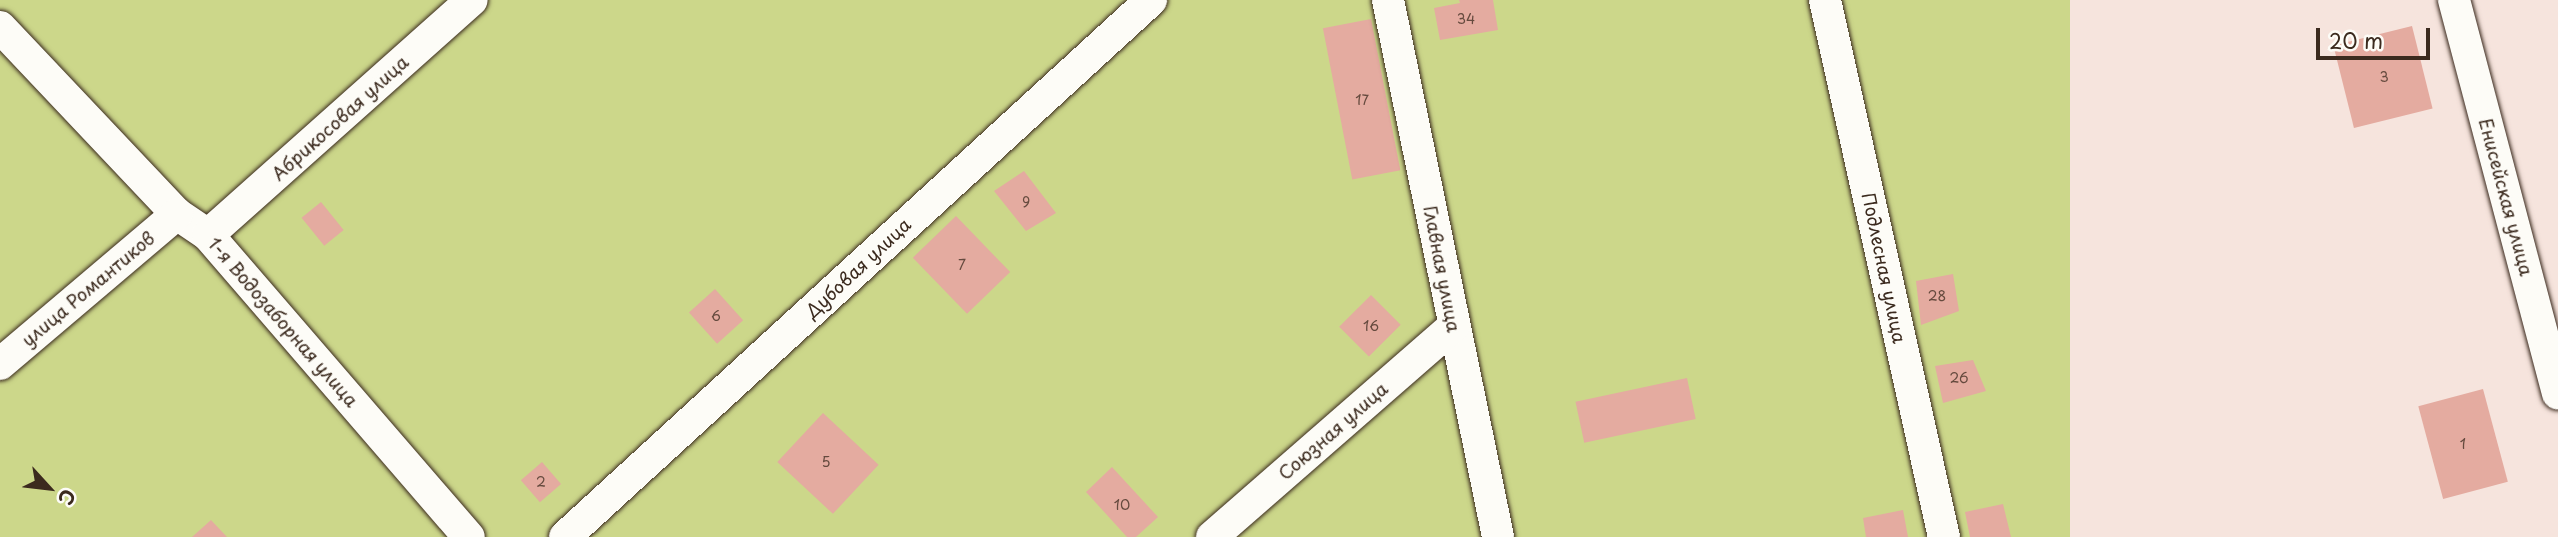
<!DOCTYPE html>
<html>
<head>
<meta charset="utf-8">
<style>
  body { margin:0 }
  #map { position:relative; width:2558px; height:537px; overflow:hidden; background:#f6e4dd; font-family:"Playpen Sans",sans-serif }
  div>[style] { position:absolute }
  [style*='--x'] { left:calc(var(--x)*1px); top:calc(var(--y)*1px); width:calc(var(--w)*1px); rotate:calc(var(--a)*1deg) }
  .green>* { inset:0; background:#ccd78a; transform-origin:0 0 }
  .building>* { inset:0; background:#e4aba0; transform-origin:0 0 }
  .roads { filter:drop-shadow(0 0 2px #3b2a1e) drop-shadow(0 0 2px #3b2a1e) }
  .minor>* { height:32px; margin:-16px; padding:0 16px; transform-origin:16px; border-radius:16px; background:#fdfcf7 }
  span { translate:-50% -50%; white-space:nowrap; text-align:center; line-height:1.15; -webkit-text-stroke:5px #fdfcf7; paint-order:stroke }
  .number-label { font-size:14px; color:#654a3e }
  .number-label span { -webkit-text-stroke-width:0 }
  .street-label { font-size:18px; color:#3b2a1e }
  .north { position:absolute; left:14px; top:453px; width:70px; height:70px; -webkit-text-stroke:5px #fdfcf7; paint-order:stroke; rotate:117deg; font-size:19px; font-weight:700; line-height:28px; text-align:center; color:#3b2a1e }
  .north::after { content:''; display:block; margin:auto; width:24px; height:32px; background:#3b2a1e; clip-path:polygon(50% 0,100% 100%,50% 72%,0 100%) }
  .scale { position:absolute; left:2316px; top:28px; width:114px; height:32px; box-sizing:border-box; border:4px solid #3b2a1e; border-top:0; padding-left:9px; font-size:21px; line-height:24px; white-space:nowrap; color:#3b2a1e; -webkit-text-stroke:5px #fdfcf7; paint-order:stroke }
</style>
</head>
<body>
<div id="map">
  <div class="green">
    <div style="left:0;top:0;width:2070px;height:537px"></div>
  </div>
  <div class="building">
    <div style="clip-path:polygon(1459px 0,1493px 0,1498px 30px,1440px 40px,1434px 8px,1460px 3px)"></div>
    <div style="left:1371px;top:19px;width:154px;height:49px;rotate:79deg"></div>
    <div style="left:2412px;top:26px;width:85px;height:81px;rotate:76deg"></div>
    <div style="clip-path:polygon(1024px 171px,1056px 213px,1026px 231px,994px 191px)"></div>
    <div style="left:321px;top:202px;width:36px;height:25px;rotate:51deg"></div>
    <div style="left:956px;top:216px;width:78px;height:60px;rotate:46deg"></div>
    <div style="clip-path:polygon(1953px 274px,1959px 311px,1921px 325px,1916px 281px)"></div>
    <div style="left:715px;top:289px;width:42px;height:35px;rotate:48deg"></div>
    <div style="left:1371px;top:295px;width:42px;height:45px;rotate:45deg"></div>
    <div style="clip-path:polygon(1973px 360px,1986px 391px,1943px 403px,1935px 366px)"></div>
    <div style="left:1687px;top:378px;width:42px;height:114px;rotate:78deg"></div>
    <div style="left:2483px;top:389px;width:96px;height:67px;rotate:75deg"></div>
    <div style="left:823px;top:413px;width:76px;height:67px;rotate:43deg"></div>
    <div style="left:542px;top:462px;width:29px;height:28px;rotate:49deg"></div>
    <div style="clip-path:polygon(1112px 467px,1158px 517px,1136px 537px,1127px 537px,1086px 492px)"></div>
    <div style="clip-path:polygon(2003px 504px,2011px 537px,1970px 537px,1965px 512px)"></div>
    <div style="clip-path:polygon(1903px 510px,1908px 537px,1866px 537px,1863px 518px)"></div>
    <div style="clip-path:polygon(211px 520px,227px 537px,192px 537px)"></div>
  </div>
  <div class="roads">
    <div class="minor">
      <div style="--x:1388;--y:0;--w:548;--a:78.42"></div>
      <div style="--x:1825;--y:0;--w:550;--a:77.51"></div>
      <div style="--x:2454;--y:0;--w:407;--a:75.2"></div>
      <div style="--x:0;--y:27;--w:257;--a:46.6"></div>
      <div style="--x:177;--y:214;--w:37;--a:34"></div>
      <div style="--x:208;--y:235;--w:399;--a:49.2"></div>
      <div style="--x:208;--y:235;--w:353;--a:-41.7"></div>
      <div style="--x:0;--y:364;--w:232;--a:-40.3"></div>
      <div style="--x:565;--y:537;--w:795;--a:-42.5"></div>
      <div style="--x:1212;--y:537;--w:321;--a:-41.1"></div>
    </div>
  </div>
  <div class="number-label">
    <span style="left:1466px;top:19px">34</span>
    <span style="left:2384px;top:77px">3</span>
    <span style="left:1362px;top:100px">17</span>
    <span style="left:1026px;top:202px">9</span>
    <span style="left:962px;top:265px">7</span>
    <span style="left:1937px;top:296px">28</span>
    <span style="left:716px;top:316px">6</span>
    <span style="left:1371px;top:326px">16</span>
    <span style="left:1959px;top:378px">26</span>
    <span style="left:2463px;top:444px">1</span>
    <span style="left:826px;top:462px">5</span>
    <span style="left:541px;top:482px">2</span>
    <span style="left:1122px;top:505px">10</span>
  </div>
  <div class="street-label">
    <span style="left:340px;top:118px;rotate:-42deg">Абрикосовая улица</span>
    <span style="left:2506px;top:197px;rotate:75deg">Енисейская улица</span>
    <span style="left:858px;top:268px;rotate:-43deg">Дубовая улица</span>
    <span style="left:1884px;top:268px;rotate:78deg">Подлесная улица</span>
    <span style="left:1442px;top:269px;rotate:79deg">Главная улица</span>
    <span style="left:88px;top:289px;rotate:-40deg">улица Романтиков</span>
    <span style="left:283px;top:322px;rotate:49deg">1-я Водозаборная улица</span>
    <span style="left:1333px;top:431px;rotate:-41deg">Союзная улица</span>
  </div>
  <div class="north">С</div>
  <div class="scale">20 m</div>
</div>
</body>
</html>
